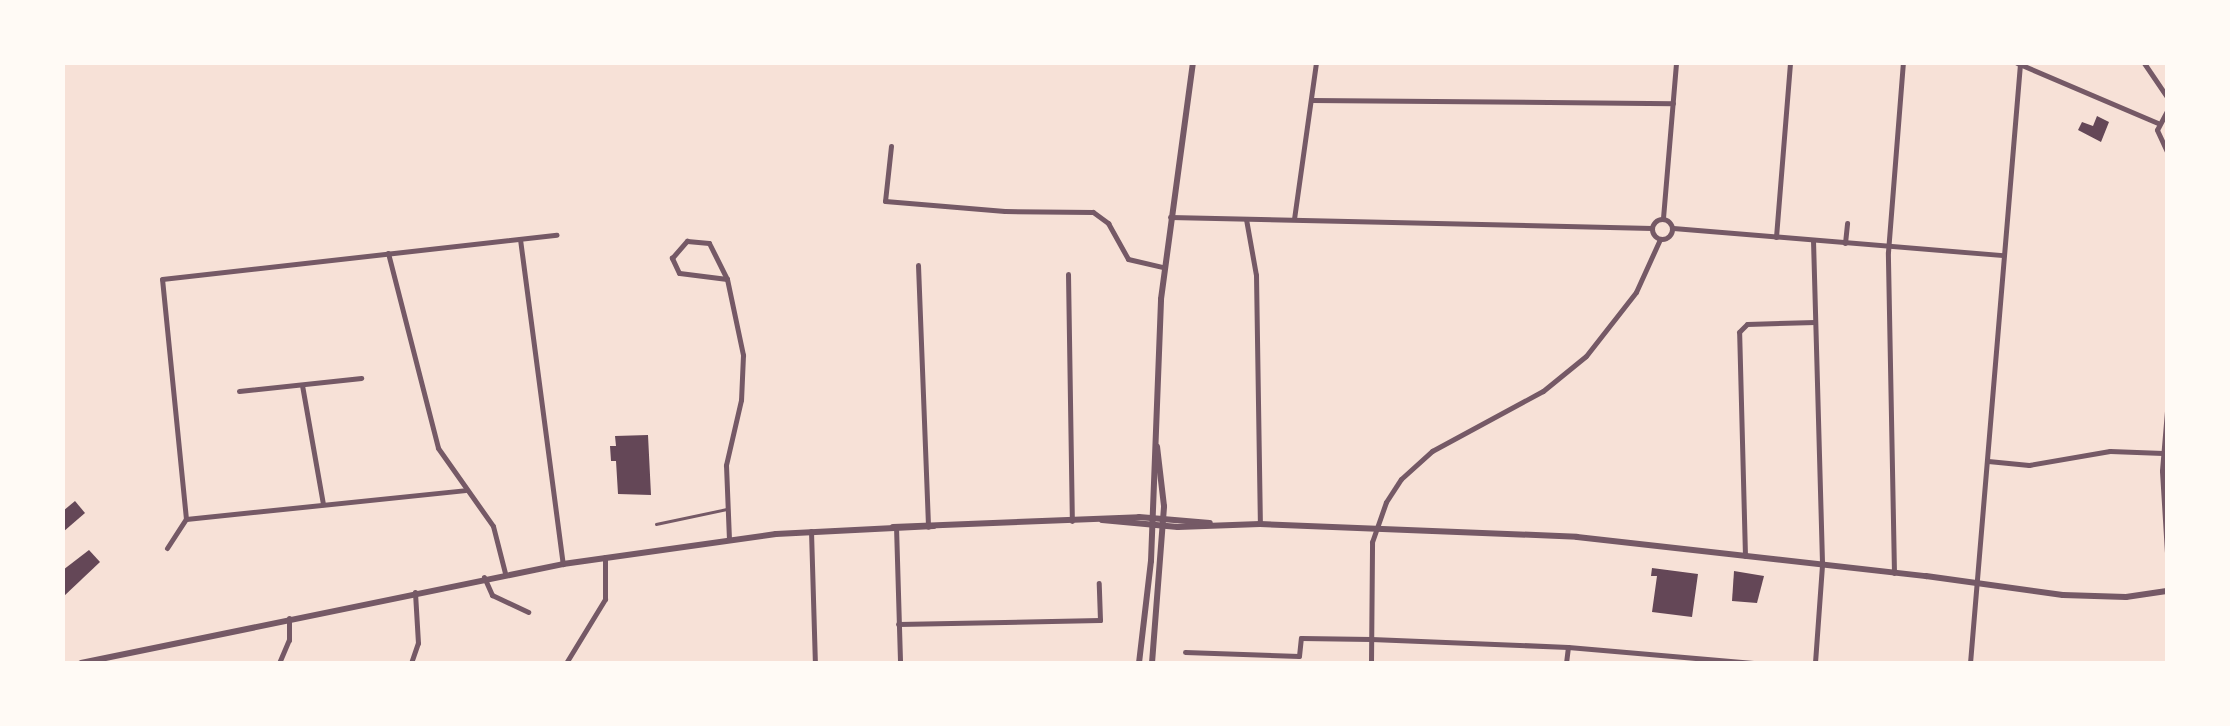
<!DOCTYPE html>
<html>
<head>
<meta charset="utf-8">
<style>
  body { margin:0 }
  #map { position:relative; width:2230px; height:726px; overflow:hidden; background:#f7e1d7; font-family:Signika,sans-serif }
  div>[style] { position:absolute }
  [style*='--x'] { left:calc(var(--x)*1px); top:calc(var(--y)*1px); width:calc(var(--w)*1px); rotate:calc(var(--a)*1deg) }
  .building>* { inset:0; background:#644757 }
  .service>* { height:2.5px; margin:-1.25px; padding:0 1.25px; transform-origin:1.25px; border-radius:1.25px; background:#755966 }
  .minor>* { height:5px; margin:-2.5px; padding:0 2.5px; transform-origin:2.5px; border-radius:2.5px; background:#755966 }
  .minor>.ring { margin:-2.5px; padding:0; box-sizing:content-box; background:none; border:5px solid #755966; border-radius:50% }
  .tertiary>* { height:6px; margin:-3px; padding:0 3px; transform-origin:3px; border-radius:3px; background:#755966 }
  span { translate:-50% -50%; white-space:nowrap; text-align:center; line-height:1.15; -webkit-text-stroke:7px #fffaf5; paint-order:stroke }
  .frame { position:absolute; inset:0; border:65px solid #fffaf5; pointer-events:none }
</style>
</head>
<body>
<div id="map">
  <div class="building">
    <div style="clip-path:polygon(2097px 116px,2109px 122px,2101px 142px,2078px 130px,2082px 122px,2093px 126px)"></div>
    <div style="clip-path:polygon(648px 435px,651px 495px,618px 494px,616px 461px,611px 461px,610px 446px,616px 446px,615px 436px)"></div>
    <div style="clip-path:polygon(75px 501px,85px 513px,63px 532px,63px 511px)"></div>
    <div style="clip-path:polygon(89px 550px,100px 562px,63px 597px,63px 570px)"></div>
    <div style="clip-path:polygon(1652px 568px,1698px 574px,1692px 617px,1652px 612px,1657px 576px,1651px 576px)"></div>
    <div style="clip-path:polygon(1734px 571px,1764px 576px,1757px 603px,1732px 601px)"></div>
  </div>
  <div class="service">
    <div style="--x:656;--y:524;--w:73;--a:-11.9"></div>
  </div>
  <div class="minor">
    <div style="--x:2017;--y:63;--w:153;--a:23.1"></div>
    <div style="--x:2144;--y:63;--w:41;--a:55.9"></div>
    <div style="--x:1311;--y:100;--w:362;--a:0.5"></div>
    <div style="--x:2167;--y:111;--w:21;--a:118"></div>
    <div style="--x:2157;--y:130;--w:23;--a:65"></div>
    <div style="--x:891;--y:146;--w:55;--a:96.2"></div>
    <div style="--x:885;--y:201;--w:120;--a:4.8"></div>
    <div style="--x:1005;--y:211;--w:88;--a:0.7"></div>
    <div style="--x:1093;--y:212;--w:19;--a:36"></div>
    <div style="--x:1108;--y:223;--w:41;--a:60.9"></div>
    <div style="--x:1128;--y:259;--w:37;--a:13"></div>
    <div style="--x:1170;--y:217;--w:482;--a:1.3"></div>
    <div style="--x:1663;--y:218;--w:156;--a:-85.2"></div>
    <div class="ring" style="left:1652px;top:219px;width:15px;height:15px"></div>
    <div style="--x:1246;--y:219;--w:57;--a:79.9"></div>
    <div style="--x:1256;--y:275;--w:249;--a:89.1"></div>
    <div style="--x:1294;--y:219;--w:158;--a:-82"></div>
    <div style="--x:1673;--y:228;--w:331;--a:4.7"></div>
    <div style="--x:1776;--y:237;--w:175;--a:-85.4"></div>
    <div style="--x:520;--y:239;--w:328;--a:82.5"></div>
    <div style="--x:1813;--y:240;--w:325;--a:88.4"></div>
    <div style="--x:1822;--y:565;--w:98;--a:94.1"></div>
    <div style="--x:687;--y:241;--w:22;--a:5"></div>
    <div style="--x:709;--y:243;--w:40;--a:63.4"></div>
    <div style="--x:727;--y:279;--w:48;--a:-172.9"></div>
    <div style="--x:679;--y:273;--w:17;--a:-115"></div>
    <div style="--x:672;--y:258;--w:23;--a:-49"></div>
    <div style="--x:1845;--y:243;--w:20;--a:-84"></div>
    <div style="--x:388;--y:253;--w:201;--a:75.6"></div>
    <div style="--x:438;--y:448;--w:95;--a:54.8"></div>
    <div style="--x:493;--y:526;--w:49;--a:75.7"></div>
    <div style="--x:918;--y:265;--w:262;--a:87.8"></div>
    <div style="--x:1068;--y:274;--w:247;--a:89.1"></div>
    <div style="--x:727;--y:279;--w:78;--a:78.1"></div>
    <div style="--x:743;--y:355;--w:45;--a:92.5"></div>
    <div style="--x:741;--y:400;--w:67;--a:103"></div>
    <div style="--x:726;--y:465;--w:75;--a:87.7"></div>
    <div style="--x:302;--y:385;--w:121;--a:80"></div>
    <div style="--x:239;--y:391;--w:123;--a:-6.1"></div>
    <div style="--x:2167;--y:411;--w:60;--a:94.8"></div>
    <div style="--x:2162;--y:471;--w:81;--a:86.5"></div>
    <div style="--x:1988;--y:461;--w:41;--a:5.6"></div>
    <div style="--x:2029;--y:465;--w:82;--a:-9.8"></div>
    <div style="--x:2110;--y:451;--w:53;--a:2.2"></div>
    <div style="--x:186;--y:519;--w:281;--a:-5.9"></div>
    <div style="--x:896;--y:526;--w:137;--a:88.3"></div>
    <div style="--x:811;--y:531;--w:132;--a:88.3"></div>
    <div style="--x:167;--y:548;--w:35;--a:-57"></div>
    <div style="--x:186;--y:519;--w:241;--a:-95.7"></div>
    <div style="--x:162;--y:279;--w:397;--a:-6.4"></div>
    <div style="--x:1745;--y:556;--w:224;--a:-91.5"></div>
    <div style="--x:1739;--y:332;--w:11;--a:-45"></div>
    <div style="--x:1747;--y:324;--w:68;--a:-1.7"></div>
    <div style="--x:1894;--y:573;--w:321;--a:-91.1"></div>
    <div style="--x:1888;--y:252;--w:190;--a:-85.5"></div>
    <div style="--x:484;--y:577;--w:20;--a:66"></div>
    <div style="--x:492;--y:595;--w:40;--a:25"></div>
    <div style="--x:898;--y:624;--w:202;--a:-1.1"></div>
    <div style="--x:1100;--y:620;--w:37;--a:-92"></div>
    <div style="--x:1185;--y:652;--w:114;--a:2"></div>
    <div style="--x:1299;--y:656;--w:18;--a:-84"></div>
    <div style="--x:1301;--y:638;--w:70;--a:0.8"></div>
    <div style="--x:1371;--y:639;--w:197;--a:2.3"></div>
    <div style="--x:1568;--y:647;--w:189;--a:4.9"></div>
    <div style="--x:279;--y:663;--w:25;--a:-67"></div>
    <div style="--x:289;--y:640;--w:22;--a:-90"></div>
    <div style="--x:411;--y:663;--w:21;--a:-71"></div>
    <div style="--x:418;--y:643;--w:51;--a:-93.4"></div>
    <div style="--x:566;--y:663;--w:75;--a:-58.6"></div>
    <div style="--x:605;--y:599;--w:42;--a:-90"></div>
    <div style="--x:1371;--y:663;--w:121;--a:-89.5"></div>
    <div style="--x:1372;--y:542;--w:42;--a:-70.7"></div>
    <div style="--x:1386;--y:502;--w:27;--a:-57"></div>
    <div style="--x:1401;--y:479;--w:42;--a:-42.1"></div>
    <div style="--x:1432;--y:451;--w:126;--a:-28.4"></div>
    <div style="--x:1543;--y:391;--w:55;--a:-39.1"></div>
    <div style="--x:1586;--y:356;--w:81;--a:-52"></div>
    <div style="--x:1636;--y:292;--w:58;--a:-65.6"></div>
    <div style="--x:1566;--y:663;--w:16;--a:-83"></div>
    <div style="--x:1970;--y:663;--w:601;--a:-85.23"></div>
  </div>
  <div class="tertiary">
    <div style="--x:1102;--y:520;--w:76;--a:5.3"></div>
    <div style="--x:1178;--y:527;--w:82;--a:-2.1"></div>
    <div style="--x:1260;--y:524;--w:317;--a:2.3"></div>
    <div style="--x:1577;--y:537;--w:351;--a:6.4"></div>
    <div style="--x:1926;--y:576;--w:138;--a:7.9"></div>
    <div style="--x:2063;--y:595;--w:63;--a:1.8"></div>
    <div style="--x:2126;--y:597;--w:41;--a:-8.3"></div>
    <div style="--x:893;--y:527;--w:246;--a:-2.3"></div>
    <div style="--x:1139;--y:517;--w:71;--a:4.8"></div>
    <div style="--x:81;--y:663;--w:492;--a:-11.6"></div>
    <div style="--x:563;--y:564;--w:215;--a:-8"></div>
    <div style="--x:776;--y:534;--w:158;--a:-2.9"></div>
    <div style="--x:1139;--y:663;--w:103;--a:-83.3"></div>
    <div style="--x:1151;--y:561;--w:262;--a:-87.8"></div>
    <div style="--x:1161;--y:299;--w:238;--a:-82.3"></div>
    <div style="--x:1152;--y:663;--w:157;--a:-85.6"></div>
    <div style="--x:1164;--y:506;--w:60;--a:-96.7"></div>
  </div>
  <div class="frame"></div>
</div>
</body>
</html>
